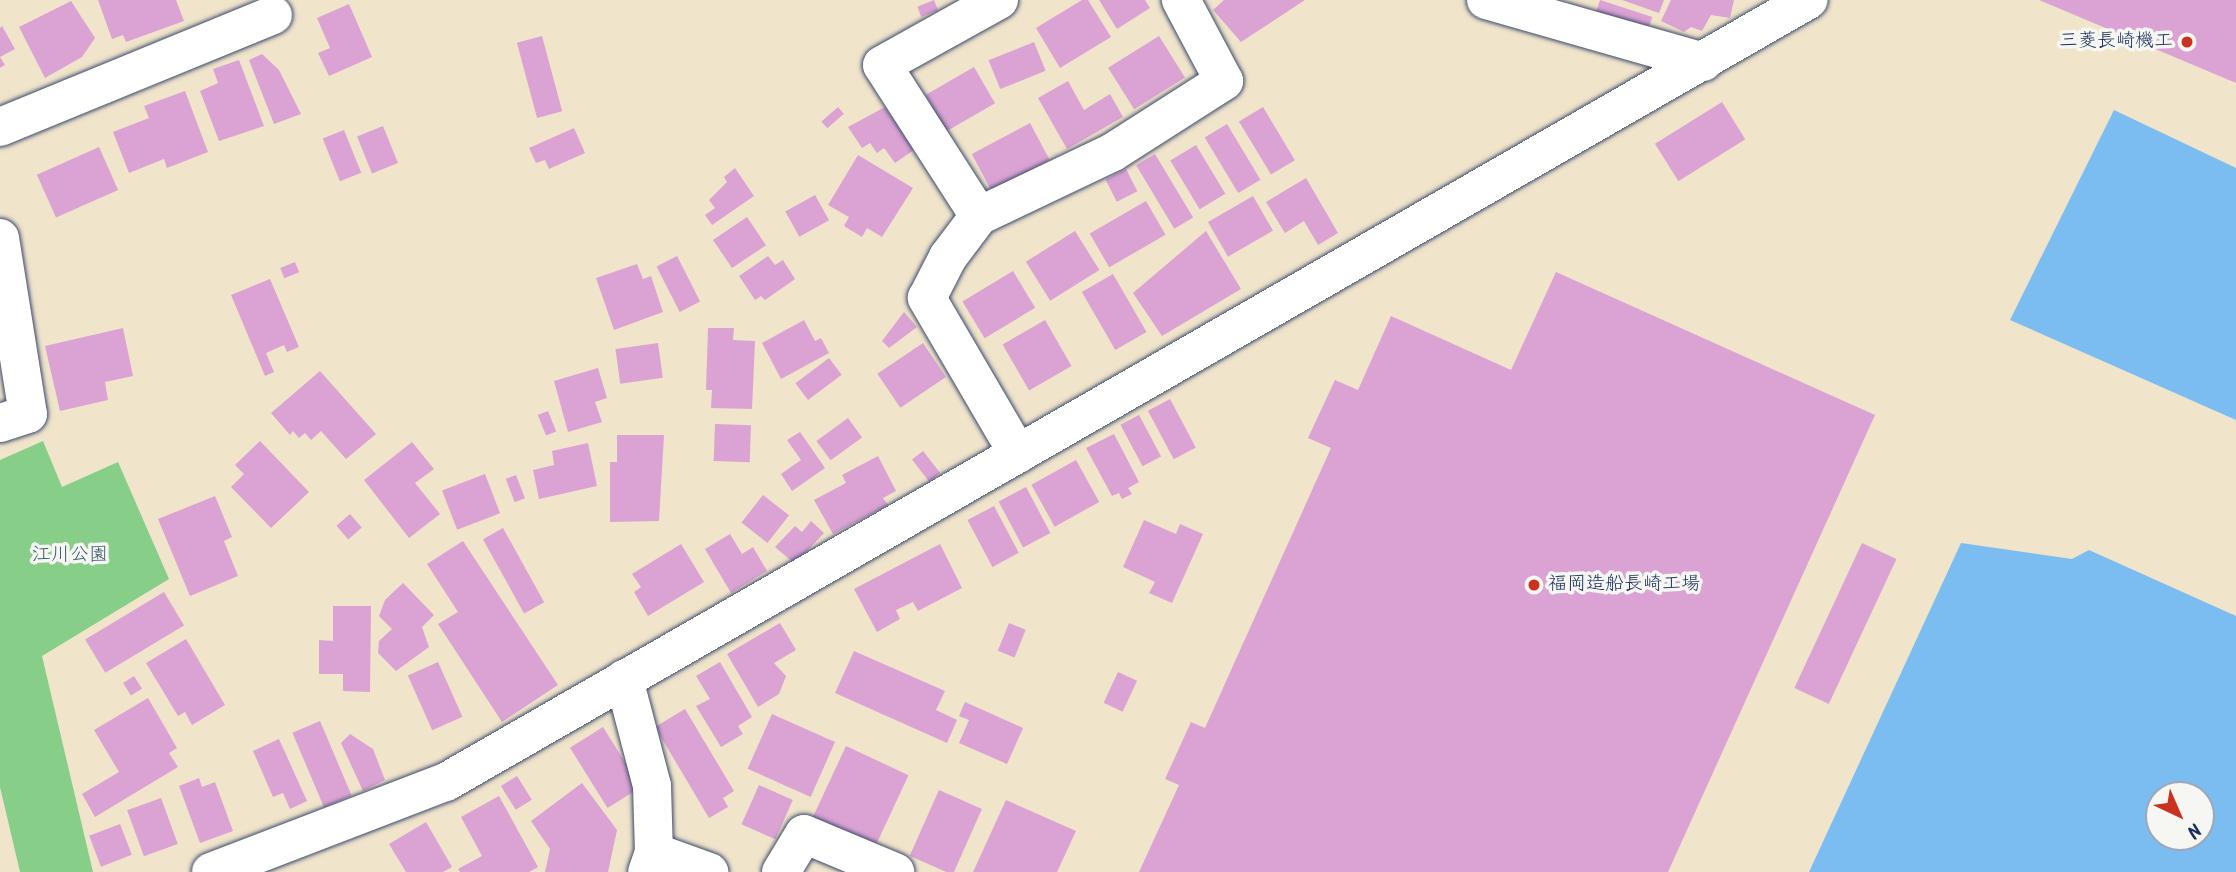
<!DOCTYPE html>
<html>
<head>
<meta charset="utf-8">
<style>
  body { margin:0 }
  #map { position:relative; width:2236px; height:872px; overflow:hidden; background:#f0e4cb; font-family:Kalam,"Klee One",sans-serif }
  div>[style] { position:absolute }
  [style*='--x'] { left:calc(var(--x)*1px); top:calc(var(--y)*1px); width:calc(var(--w)*1px); rotate:calc(var(--a)*1deg) }
  .green>* { inset:0; background:#87ce89 }
  .water>* { inset:0; background:#7cbdf1 }
  .building>* { inset:0; background:#dba3d4; transform-origin:0 0 }
  .roads { filter:drop-shadow(0 0 2px #3b4a6e) drop-shadow(0 0 2px #3b4a6e) }
  .minor>* { height:38px; margin:-19px; padding:0 19px; transform-origin:19px; border-radius:19px; background:#fff }
  .dots>* { width:19px; height:19px; translate:-50% -50%; box-sizing:border-box; border:4px solid #f6f6f2; border-radius:50% }
  span { translate:-50% -50%; white-space:nowrap; text-align:center; line-height:1.15; -webkit-text-stroke:7px #f6f6f2; paint-order:stroke }
  .poi-label { font-size:19px; color:#1b2f5e }
  .right { translate:-100% -50%; text-align:right }
  .left { translate:0 -50%; text-align:left }
  .park-label { font-size:19px; color:#365769 }
  .north { position:absolute; left:2145px; top:781px; width:70px; height:70px; box-sizing:border-box; background:#f6f6f2; border:2px solid #9ea6b7; border-radius:50%; rotate:136deg; font-size:19px; font-weight:700; line-height:28px; text-align:center; color:#1b2f5e }
  .north::after { content:''; display:block; margin:auto; width:24px; height:32px; background:#c8321e; clip-path:polygon(50% 0,100% 100%,50% 72%,0 100%) }
</style>
</head>
<body>
<div id="map">
  <div class="green">
    <div style="clip-path:polygon(43px 441px,62px 487px,118px 462px,169px 579px,42px 656px,93px 872px,20px 872px,0 787px,0 460px)"></div>
  </div>
  <div class="water">
    <div style="clip-path:polygon(2114px 110px,2236px 168px,2236px 420px,2010px 320px)"></div>
    <div style="clip-path:polygon(evenodd,1961px 543px,2072px 559px,2089px 550px,2236px 616px,2236px 872px,1809px 872px,1961px 543px,2201px 795px,2201px 837px,2159px 837px,2159px 795px,2201px 795px)"></div>
  </div>
  <div class="building">
    <div style="clip-path:polygon(98px 0,176px 0,184px 21px,126px 42px,123px 35px,112px 39px)"></div>
    <div style="left:934px;top:0;width:11px;height:18px;rotate:68deg"></div>
    <div style="clip-path:polygon(1082px 0,1088px 0,1111px 37px,1060px 68px,1036px 28px)"></div>
    <div style="clip-path:polygon(1099px 0,1145px 0,1150px 8px,1117px 29px)"></div>
    <div style="clip-path:polygon(1224px 0,1305px 0,1241px 42px,1213px 10px)"></div>
    <div style="left:1600px;top:0;width:55px;height:12px;rotate:18deg"></div>
    <div style="clip-path:polygon(1622px 0,1664px 0,1659px 13px)"></div>
    <div style="clip-path:polygon(1671px 0,1734px 0,1730px 18px,1711px 15px,1702px 31px,1691px 27px,1684px 32px,1661px 21px)"></div>
    <div style="clip-path:polygon(2039px 0,2236px 0,2236px 83px)"></div>
    <div style="clip-path:polygon(71px 1px,95px 38px,82px 57px,45px 78px,19px 27px)"></div>
    <div style="clip-path:polygon(349px 4px,372px 57px,329px 76px,318px 53px,330px 48px,317px 18px)"></div>
    <div style="clip-path:polygon(2px 26px,15px 49px,0 57px,5px 65px,0 68px,0 28px)"></div>
    <div style="left:542px;top:36px;width:78px;height:26px;rotate:75deg"></div>
    <div style="left:1159px;top:36px;width:49px;height:60px;rotate:58deg"></div>
    <div style="left:1034px;top:42px;width:31px;height:49px;rotate:68deg"></div>
    <div style="clip-path:polygon(262px 54px,279px 70px,301px 114px,274px 124px,249px 60px)"></div>
    <div style="clip-path:polygon(239px 60px,264px 126px,219px 141px,200px 91px,218px 83px,213px 69px)"></div>
    <div style="left:974px;top:67px;width:42px;height:56px;rotate:60deg"></div>
    <div style="clip-path:polygon(1068px 81px,1084px 110px,1110px 94px,1123px 117px,1067px 149px,1038px 98px)"></div>
    <div style="clip-path:polygon(185px 91px,208px 152px,167px 168px,164px 159px,129px 173px,113px 132px,149px 118px,144px 106px)"></div>
    <div style="left:1722px;top:102px;width:44px;height:79px;rotate:58deg"></div>
    <div style="left:838px;top:107px;width:9px;height:22px;rotate:49deg"></div>
    <div style="clip-path:polygon(885px 107px,914px 150px,895px 163px,884px 148px,877px 153px,870px 143px,862px 148px,848px 127px)"></div>
    <div style="left:1263px;top:107px;width:62px;height:28px;rotate:59deg"></div>
    <div style="left:1030px;top:123px;width:42px;height:66px;rotate:62deg"></div>
    <div style="left:1227px;top:124px;width:65px;height:26px;rotate:59deg"></div>
    <div style="left:383px;top:126px;width:40px;height:28px;rotate:68deg"></div>
    <div style="clip-path:polygon(574px 128px,585px 153px,549px 169px,545px 160px,536px 163px,529px 148px)"></div>
    <div style="left:344px;top:130px;width:46px;height:23px;rotate:68deg"></div>
    <div style="left:1196px;top:145px;width:57px;height:30px;rotate:59deg"></div>
    <div style="left:99px;top:147px;width:47px;height:68px;rotate:66deg"></div>
    <div style="left:1155px;top:154px;width:74px;height:22px;rotate:59deg"></div>
    <div style="clip-path:polygon(858px 155px,913px 188px,882px 237px,867px 228px,862px 237px,844px 226px,849px 217px,828px 205px)"></div>
    <div style="clip-path:polygon(735px 168px,754px 196px,712px 225px,705px 215px,715px 208px,709px 200px,727px 182px,724px 177px)"></div>
    <div style="left:1126px;top:169px;width:25px;height:23px;rotate:63deg"></div>
    <div style="clip-path:polygon(1306px 178px,1338px 233px,1318px 245px,1304px 221px,1285px 233px,1266px 202px)"></div>
    <div style="left:815px;top:195px;width:29px;height:34px;rotate:61deg"></div>
    <div style="left:1253px;top:196px;width:40px;height:52px;rotate:60deg"></div>
    <div style="left:1146px;top:201px;width:39px;height:65px;rotate:60deg"></div>
    <div style="left:747px;top:217px;width:34px;height:41px;rotate:56deg"></div>
    <div style="left:1075px;top:231px;width:46px;height:58px;rotate:58deg"></div>
    <div style="clip-path:polygon(1206px 231px,1241px 289px,1162px 336px,1133px 293px)"></div>
    <div style="left:677px;top:256px;width:51px;height:23px;rotate:63deg"></div>
    <div style="clip-path:polygon(768px 256px,775px 265px,783px 260px,795px 279px,765px 300px,761px 296px,755px 300px,739px 276px)"></div>
    <div style="left:295px;top:262px;width:11px;height:16px;rotate:68deg"></div>
    <div style="clip-path:polygon(637px 264px,643px 279px,651px 276px,663px 312px,614px 330px,596px 278px)"></div>
    <div style="left:1013px;top:271px;width:43px;height:59px;rotate:59deg"></div>
    <div style="clip-path:polygon(1556px 272px,1875px 415px,1668px 872px,1139px 872px,1179px 785px,1165px 779px,1191px 722px,1205px 728px,1331px 448px,1308px 438px,1335px 380px,1358px 390px,1391px 316px,1511px 370px)"></div>
    <div style="left:1113px;top:274px;width:67px;height:36px;rotate:60deg"></div>
    <div style="clip-path:polygon(270px 279px,299px 347px,287px 352px,284px 345px,266px 353px,274px 372px,265px 376px,231px 295px)"></div>
    <div style="clip-path:polygon(904px 312px,917px 327px,889px 348px,882px 341px)"></div>
    <div style="clip-path:polygon(804px 320px,815px 341px,821px 338px,829px 353px,781px 379px,762px 343px)"></div>
    <div style="left:1045px;top:320px;width:53px;height:49px;rotate:60deg"></div>
    <div style="clip-path:polygon(123px 328px,133px 376px,105px 382px,108px 400px,60px 411px,45px 346px)"></div>
    <div style="clip-path:polygon(708px 328px,734px 328px,733px 340px,755px 341px,752px 409px,711px 408px,712px 390px,706px 390px)"></div>
    <div style="left:658px;top:343px;width:35px;height:43px;rotate:82deg"></div>
    <div style="left:923px;top:343px;width:41px;height:55px;rotate:56deg"></div>
    <div style="left:829px;top:358px;width:21px;height:42px;rotate:53deg"></div>
    <div style="clip-path:polygon(598px 368px,607px 398px,595px 402px,602px 422px,568px 432px,554px 381px)"></div>
    <div style="clip-path:polygon(320px 371px,376px 434px,346px 459px,321px 431px,311px 440px,305px 433px,299px 438px,293px 431px,290px 435px,271px 413px)"></div>
    <div style="left:1170px;top:399px;width:55px;height:25px;rotate:62deg"></div>
    <div style="left:548px;top:411px;width:22px;height:11px;rotate:68deg"></div>
    <div style="left:1139px;top:415px;width:47px;height:21px;rotate:62deg"></div>
    <div style="left:848px;top:418px;width:24px;height:39px;rotate:54deg"></div>
    <div style="left:715px;top:424px;width:36px;height:37px;rotate:2deg"></div>
    <div style="clip-path:polygon(800px 432px,825px 468px,792px 491px,781px 474px,801px 460px,787px 440px)"></div>
    <div style="clip-path:polygon(1114px 434px,1139px 482px,1128px 488px,1132px 494px,1122px 499px,1119px 493px,1112px 496px,1086px 448px)"></div>
    <div style="clip-path:polygon(617px 435px,664px 435px,659px 521px,610px 522px,610px 462px,617px 462px)"></div>
    <div style="clip-path:polygon(260px 441px,309px 492px,271px 528px,231px 487px,244px 474px,235px 465px)"></div>
    <div style="clip-path:polygon(412px 442px,434px 469px,415px 483px,440px 514px,409px 538px,364px 480px)"></div>
    <div style="clip-path:polygon(588px 443px,597px 486px,539px 499px,533px 470px,554px 465px,552px 451px)"></div>
    <div style="left:923px;top:451px;width:28px;height:14px;rotate:52deg"></div>
    <div style="clip-path:polygon(878px 456px,896px 491px,883px 498px,888px 505px,833px 534px,814px 500px,846px 483px,842px 475px)"></div>
    <div style="left:1076px;top:460px;width:48px;height:51px;rotate:61deg"></div>
    <div style="left:485px;top:474px;width:42px;height:46px;rotate:69deg"></div>
    <div style="left:516px;top:475px;width:25px;height:11px;rotate:69deg"></div>
    <div style="left:1026px;top:487px;width:52px;height:31px;rotate:62deg"></div>
    <div style="left:763px;top:495px;width:33px;height:35px;rotate:38deg"></div>
    <div style="clip-path:polygon(215px 496px,232px 537px,224px 541px,238px 576px,190px 596px,158px 519px)"></div>
    <div style="left:994px;top:506px;width:53px;height:30px;rotate:62deg"></div>
    <div style="left:350px;top:514px;width:18px;height:18px;rotate:49deg"></div>
    <div style="clip-path:polygon(1144px 520px,1176px 534px,1180px 524px,1203px 534px,1172px 603px,1149px 593px,1155px 582px,1123px 567px)"></div>
    <div style="clip-path:polygon(811px 521px,824px 533px,795px 564px,775px 547px,795px 526px,802px 532px)"></div>
    <div style="left:503px;top:528px;width:85px;height:23px;rotate:61deg"></div>
    <div style="clip-path:polygon(730px 534px,742px 554px,753px 547px,767px 571px,731px 593px,705px 549px)"></div>
    <div style="clip-path:polygon(463px 541px,558px 685px,502px 722px,438px 624px,458px 612px,427px 564px)"></div>
    <div style="left:1862px;top:543px;width:38px;height:160px;rotate:25deg"></div>
    <div style="clip-path:polygon(681px 544px,704px 582px,648px 616px,634px 592px,641px 587px,632px 574px)"></div>
    <div style="clip-path:polygon(940px 544px,962px 588px,918px 611px,913px 602px,896px 610px,900px 619px,877px 632px,854px 589px)"></div>
    <div style="clip-path:polygon(403px 583px,434px 615px,422px 627px,429px 647px,396px 671px,378px 653px,379px 641px,392px 629px,379px 616px,385px 600px)"></div>
    <div style="left:164px;top:592px;width:39px;height:92px;rotate:59deg"></div>
    <div style="clip-path:polygon(333px 606px,371px 606px,370px 692px,343px 691px,343px 674px,319px 674px,319px 640px,333px 641px)"></div>
    <div style="clip-path:polygon(780px 623px,796px 650px,774px 663px,786px 676px,779px 694px,758px 707px,727px 654px)"></div>
    <div style="left:1009px;top:623px;width:18px;height:30px;rotate:22deg"></div>
    <div style="clip-path:polygon(186px 639px,225px 705px,192px 725px,185px 712px,178px 716px,146px 663px)"></div>
    <div style="clip-path:polygon(854px 651px,945px 691px,936px 710px,957px 720px,947px 743px,835px 693px)"></div>
    <div style="left:438px;top:662px;width:60px;height:33px;rotate:66deg"></div>
    <div style="clip-path:polygon(720px 662px,752px 717px,738px 726px,743px 734px,721px 747px,696px 706px,710px 699px,696px 676px)"></div>
    <div style="left:1118px;top:672px;width:21px;height:34px;rotate:25deg"></div>
    <div style="left:134px;top:676px;width:15px;height:13px;rotate:58deg"></div>
    <div style="clip-path:polygon(148px 698px,177px 748px,169px 753px,178px 767px,95px 817px,82px 794px,119px 772px,94px 730px)"></div>
    <div style="clip-path:polygon(965px 702px,1023px 728px,1007px 764px,959px 743px,969px 720px,959px 716px)"></div>
    <div style="clip-path:polygon(685px 709px,734px 791px,723px 798px,728px 807px,709px 818px,655px 727px)"></div>
    <div style="left:772px;top:714px;width:69px;height:60px;rotate:24deg"></div>
    <div style="left:320px;top:721px;width:81px;height:30px;rotate:67deg"></div>
    <div style="left:603px;top:727px;width:71px;height:39px;rotate:58deg"></div>
    <div style="clip-path:polygon(350px 734px,373px 749px,385px 780px,363px 791px,341px 743px)"></div>
    <div style="clip-path:polygon(279px 739px,307px 801px,290px 809px,283px 793px,273px 797px,253px 751px)"></div>
    <div style="left:846px;top:746px;width:69px;height:78px;rotate:25deg"></div>
    <div style="left:517px;top:776px;width:28px;height:19px;rotate:58deg"></div>
    <div style="clip-path:polygon(199px 778px,202px 787px,215px 782px,233px 831px,200px 843px,179px 786px)"></div>
    <div style="clip-path:polygon(582px 783px,617px 830px,608px 872px,545px 872px,550px 849px,531px 821px)"></div>
    <div style="left:759px;top:785px;width:37px;height:43px;rotate:24deg"></div>
    <div style="left:939px;top:790px;width:47px;height:72px;rotate:24deg"></div>
    <div style="clip-path:polygon(499px 796px,538px 867px,529px 872px,460px 872px,458px 869px,482px 856px,461px 817px)"></div>
    <div style="left:161px;top:798px;width:49px;height:36px;rotate:70deg"></div>
    <div style="clip-path:polygon(1006px 800px,1076px 831px,1057px 872px,973px 872px)"></div>
    <div style="clip-path:polygon(426px 822px,452px 867px,443px 872px,406px 872px,389px 844px)"></div>
    <div style="left:120px;top:824px;width:33px;height:33px;rotate:69deg"></div>
  </div>
  <div class="roads">
    <div class="minor">
      <div style="--x:1486;--y:0;--w:226;--a:15.9"></div>
      <div style="--x:0;--y:127;--w:295;--a:-22.3"></div>
      <div style="--x:979;--y:216;--w:179;--a:-122.7"></div>
      <div style="--x:882;--y:65;--w:134;--a:-29.1"></div>
      <div style="--x:0;--y:238;--w:178;--a:81"></div>
      <div style="--x:28;--y:414;--w:29;--a:162"></div>
      <div style="--x:1018;--y:454;--w:181;--a:-120.3"></div>
      <div style="--x:927;--y:298;--w:46;--a:-62.9"></div>
      <div style="--x:948;--y:257;--w:51;--a:-52.9"></div>
      <div style="--x:979;--y:216;--w:148;--a:-25.5"></div>
      <div style="--x:1113;--y:152;--w:132;--a:-32.6"></div>
      <div style="--x:1224;--y:81;--w:92;--a:-118"></div>
      <div style="--x:624;--y:679;--w:111;--a:75.3"></div>
      <div style="--x:652;--y:786;--w:66;--a:88.3"></div>
      <div style="--x:654;--y:852;--w:21;--a:109"></div>
      <div style="--x:654;--y:852;--w:59;--a:20"></div>
      <div style="--x:211;--y:872;--w:252;--a:-21"></div>
      <div style="--x:446;--y:782;--w:1571;--a:-29.86"></div>
      <div style="--x:781;--y:872;--w:44;--a:-58.8"></div>
      <div style="--x:804;--y:834;--w:99;--a:22.7"></div>
    </div>
  </div>
  <div class="dots">
    <div style="left:2187px;top:42px;background:#c8321e"></div>
    <div style="left:1534px;top:585px;background:#c8321e"></div>
  </div>
  <div class="poi-label">
    <span class="right" style="left:2173px;top:42px">三菱長崎機工</span>
    <span class="left" style="left:1548px;top:585px">福岡造船長崎工場</span>
  </div>
  <div class="park-label">
    <span style="left:70px;top:556px">江川公園</span>
  </div>
  <div class="north">N</div>
</div>
</body>
</html>
